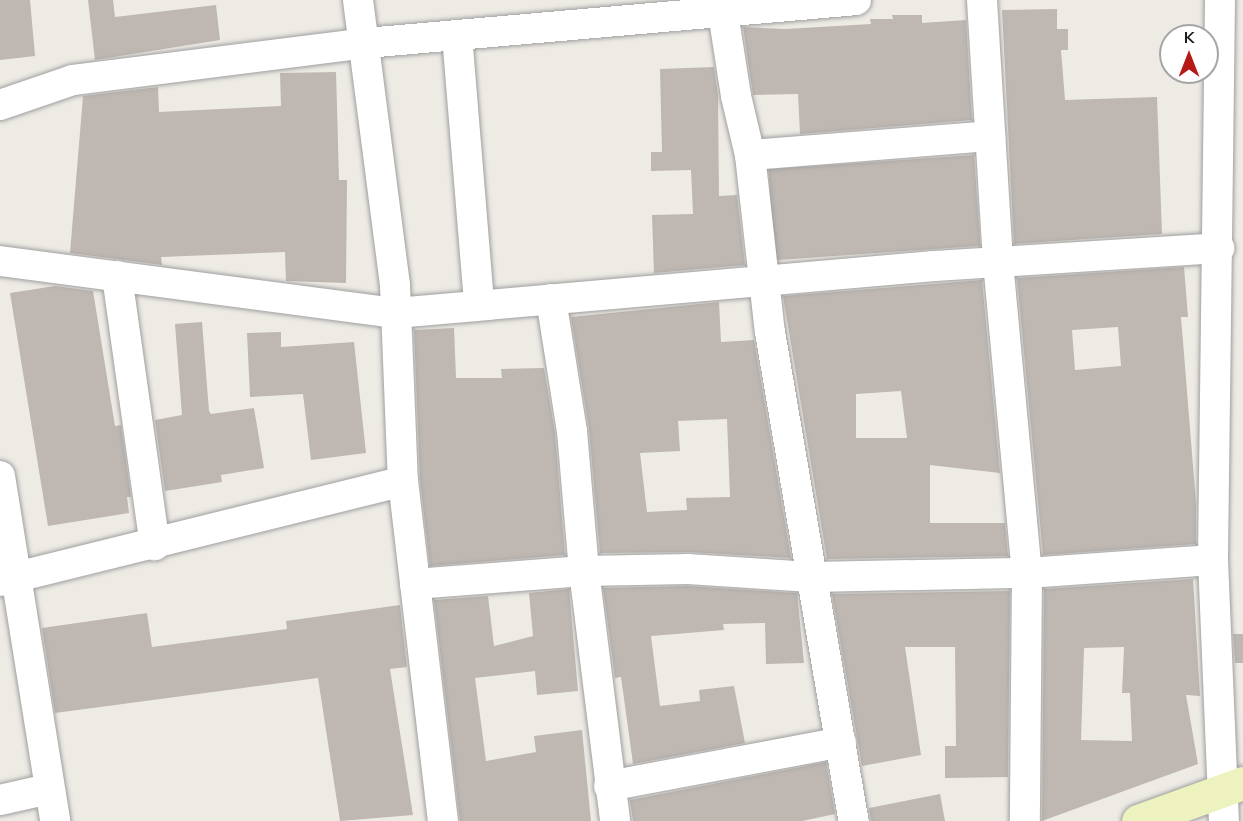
<!DOCTYPE html>
<html>
<head>
<meta charset="utf-8">
<style>
  body { margin:0 }
  #map { position:relative; width:1243px; height:821px; overflow:hidden; background:#eeebe5; font-family:"Nunito Sans",sans-serif }
  div>[style] { position:absolute }
  [style*='--x'] { left:calc(var(--x)*1px); top:calc(var(--y)*1px); width:calc(var(--w)*1px); rotate:calc(var(--a)*1deg) }
  .building>* { inset:0; background:#beb7b2; transform-origin:0 0 }
  .roads { filter:drop-shadow(0 0 2px #9f9f9f) drop-shadow(0 0 2px #9f9f9f) }
  .street>* { height:30px; margin:-15px; padding:0 15px; transform-origin:15px; border-radius:15px; background:#fff }
  .secondary>* { height:33px; margin:-16.5px; padding:0 16.5px; transform-origin:16.5px; border-radius:16.5px; background:#eef2bf }
  span { translate:-50% -50%; white-space:nowrap; text-align:center; line-height:1.15; -webkit-text-stroke:5px #fff; paint-order:stroke }
  .north { position:absolute; left:1159px; top:24px; width:60px; height:60px; box-sizing:border-box; background:#fff; border:2px solid #a5a5a5; border-radius:50%; rotate:0deg; font-size:16px; font-weight:700; line-height:24px; text-align:center; color:#1e1e1e }
  .north::after { content:''; display:block; margin:auto; width:21px; height:27px; background:#b51a17; clip-path:polygon(50% 0,100% 100%,50% 72%,0 100%) }
</style>
</head>
<body>
<div id="map">
  <div class="building">
    <div style="clip-path:polygon(0 0,30px 0,35px 56px,0 60px)"></div>
    <div style="clip-path:polygon(88px 0,113px 0,115px 17px,216px 5px,220px 40px,95px 60px)"></div>
    <div style="clip-path:polygon(1057px 9px,1057px 29px,1068px 29px,1068px 50px,1061px 50px,1065px 100px,1157px 97px,1162px 234px,1014px 244px,1002px 10px)"></div>
    <div style="clip-path:polygon(892px 15px,922px 15px,922px 23px,966px 20px,972px 120px,800px 134px,798px 94px,753px 95px,743px 27px,785px 29px,871px 24px,870px 19px,893px 19px)"></div>
    <div style="clip-path:polygon(714px 67px,718px 95px,719px 196px,737px 195px,745px 265px,654px 273px,652px 215px,693px 214px,691px 170px,651px 171px,651px 152px,662px 152px,660px 69px)"></div>
    <div style="clip-path:polygon(336px 72px,339px 180px,347px 180px,346px 283px,286px 281px,285px 252px,161px 257px,162px 265px,70px 253px,83px 96px,158px 87px,159px 112px,281px 106px,280px 73px)"></div>
    <div style="left:974px;top:155px;width:91px;height:206px;rotate:86deg"></div>
    <div style="clip-path:polygon(evenodd,1184px 267px,1188px 317px,1181px 317px,1196px 503px,1196px 544px,1043px 555px,1017px 278px,1184px 267px,1118px 327px,1121px 366px,1075px 370px,1072px 330px,1118px 327px)"></div>
    <div style="clip-path:polygon(evenodd,982px 280px,1000px 473px,930px 465px,930px 523px,1005px 523px,1008px 556px,827px 559px,783px 296px,982px 280px,901px 391px,907px 438px,856px 438px,856px 394px,901px 391px)"></div>
    <div style="clip-path:polygon(55px 286px,93px 291px,115px 426px,121px 425px,131px 497px,127px 497px,129px 513px,48px 526px,10px 293px)"></div>
    <div style="clip-path:polygon(evenodd,719px 302px,721px 342px,754px 340px,791px 558px,689px 552px,600px 553px,589px 429px,571px 317px,719px 302px,727px 419px,730px 497px,686px 498px,687px 510px,647px 512px,640px 453px,680px 451px,678px 421px,727px 419px)"></div>
    <div style="clip-path:polygon(202px 322px,209px 411px,211px 414px,254px 408px,264px 468px,221px 475px,222px 482px,165px 491px,155px 420px,182px 415px,175px 324px)"></div>
    <div style="clip-path:polygon(454px 328px,456px 378px,502px 378px,501px 369px,544px 368px,555px 433px,565px 555px,430px 566px,420px 480px,414px 330px)"></div>
    <div style="clip-path:polygon(281px 332px,281px 347px,354px 342px,366px 453px,311px 460px,303px 394px,250px 397px,247px 333px)"></div>
    <div style="clip-path:polygon(evenodd,1193px 579px,1200px 696px,1186px 695px,1198px 764px,1042px 821px,1044px 589px,1193px 579px,1124px 647px,1122px 693px,1130px 693px,1132px 741px,1081px 740px,1084px 648px,1124px 647px)"></div>
    <div style="clip-path:polygon(688px 586px,797px 593px,804px 663px,766px 664px,765px 623px,723px 624px,724px 630px,651px 636px,660px 706px,700px 701px,699px 690px,734px 686px,745px 743px,633px 764px,621px 677px,615px 678px,603px 588px)"></div>
    <div style="clip-path:polygon(569px 589px,578px 691px,537px 695px,535px 671px,475px 678px,486px 761px,536px 752px,534px 736px,582px 730px,591px 821px,460px 821px,434px 600px,488px 596px,494px 646px,533px 636px,529px 593px)"></div>
    <div style="clip-path:polygon(1010px 591px,1008px 777px,945px 778px,945px 746px,956px 746px,955px 647px,905px 647px,921px 755px,862px 766px,832px 594px)"></div>
    <div style="clip-path:polygon(400px 605px,407px 667px,390px 669px,413px 815px,340px 821px,318px 678px,55px 713px,42px 628px,147px 613px,152px 647px,287px 629px,286px 621px)"></div>
    <div style="clip-path:polygon(1233px 634px,1243px 634px,1243px 663px,1235px 663px)"></div>
    <div style="clip-path:polygon(826px 762px,835px 814px,802px 821px,633px 821px,630px 800px)"></div>
    <div style="clip-path:polygon(940px 794px,945px 821px,871px 821px,869px 808px)"></div>
  </div>
  <div class="roads">
    <div class="street">
      <div style="--x:358;--y:0;--w:287;--a:82.6"></div>
      <div style="--x:395;--y:285;--w:196;--a:87.7"></div>
      <div style="--x:403;--y:481;--w:342;--a:83.3"></div>
      <div style="--x:721;--y:0;--w:97;--a:81.1"></div>
      <div style="--x:736;--y:96;--w:61;--a:76.7"></div>
      <div style="--x:750;--y:155;--w:178;--a:83.6"></div>
      <div style="--x:770;--y:332;--w:496;--a:80.3"></div>
      <div style="--x:982;--y:0;--w:262;--a:86.5"></div>
      <div style="--x:998;--y:262;--w:312;--a:84.7"></div>
      <div style="--x:1027;--y:573;--w:248;--a:90.5"></div>
      <div style="--x:1220;--y:0;--w:560;--a:90.72"></div>
      <div style="--x:1213;--y:560;--w:261;--a:87.6"></div>
      <div style="--x:457;--y:35;--w:271;--a:85.3"></div>
      <div style="--x:0;--y:105;--w:77;--a:-18.9"></div>
      <div style="--x:73;--y:80;--w:295;--a:-7.2"></div>
      <div style="--x:366;--y:43;--w:492;--a:-5"></div>
      <div style="--x:750;--y:155;--w:241;--a:-4.5"></div>
      <div style="--x:0;--y:261;--w:399;--a:7.5"></div>
      <div style="--x:396;--y:313;--w:540;--a:-4.99"></div>
      <div style="--x:934;--y:266;--w:286;--a:-3.6"></div>
      <div style="--x:117;--y:276;--w:272;--a:82"></div>
      <div style="--x:551;--y:299;--w:134;--a:81"></div>
      <div style="--x:572;--y:431;--w:141;--a:85.1"></div>
      <div style="--x:584;--y:571;--w:252;--a:82.9"></div>
      <div style="--x:0;--y:476;--w:349;--a:80.9"></div>
      <div style="--x:0;--y:581;--w:415;--a:-13.9"></div>
      <div style="--x:415;--y:584;--w:169;--a:-4.4"></div>
      <div style="--x:584;--y:571;--w:104;--a:-1.1"></div>
      <div style="--x:688;--y:569;--w:123;--a:3.7"></div>
      <div style="--x:811;--y:577;--w:216;--a:-1.1"></div>
      <div style="--x:1027;--y:573;--w:186;--a:-4"></div>
      <div style="--x:609;--y:786;--w:236;--a:-10.7"></div>
      <div style="--x:0;--y:800;--w:50;--a:-12.7"></div>
    </div>
    <div class="secondary">
      <div style="--x:1138;--y:821;--w:112;--a:-19.9"></div>
    </div>
  </div>
  <div class="north">K</div>
</div>
</body>
</html>
